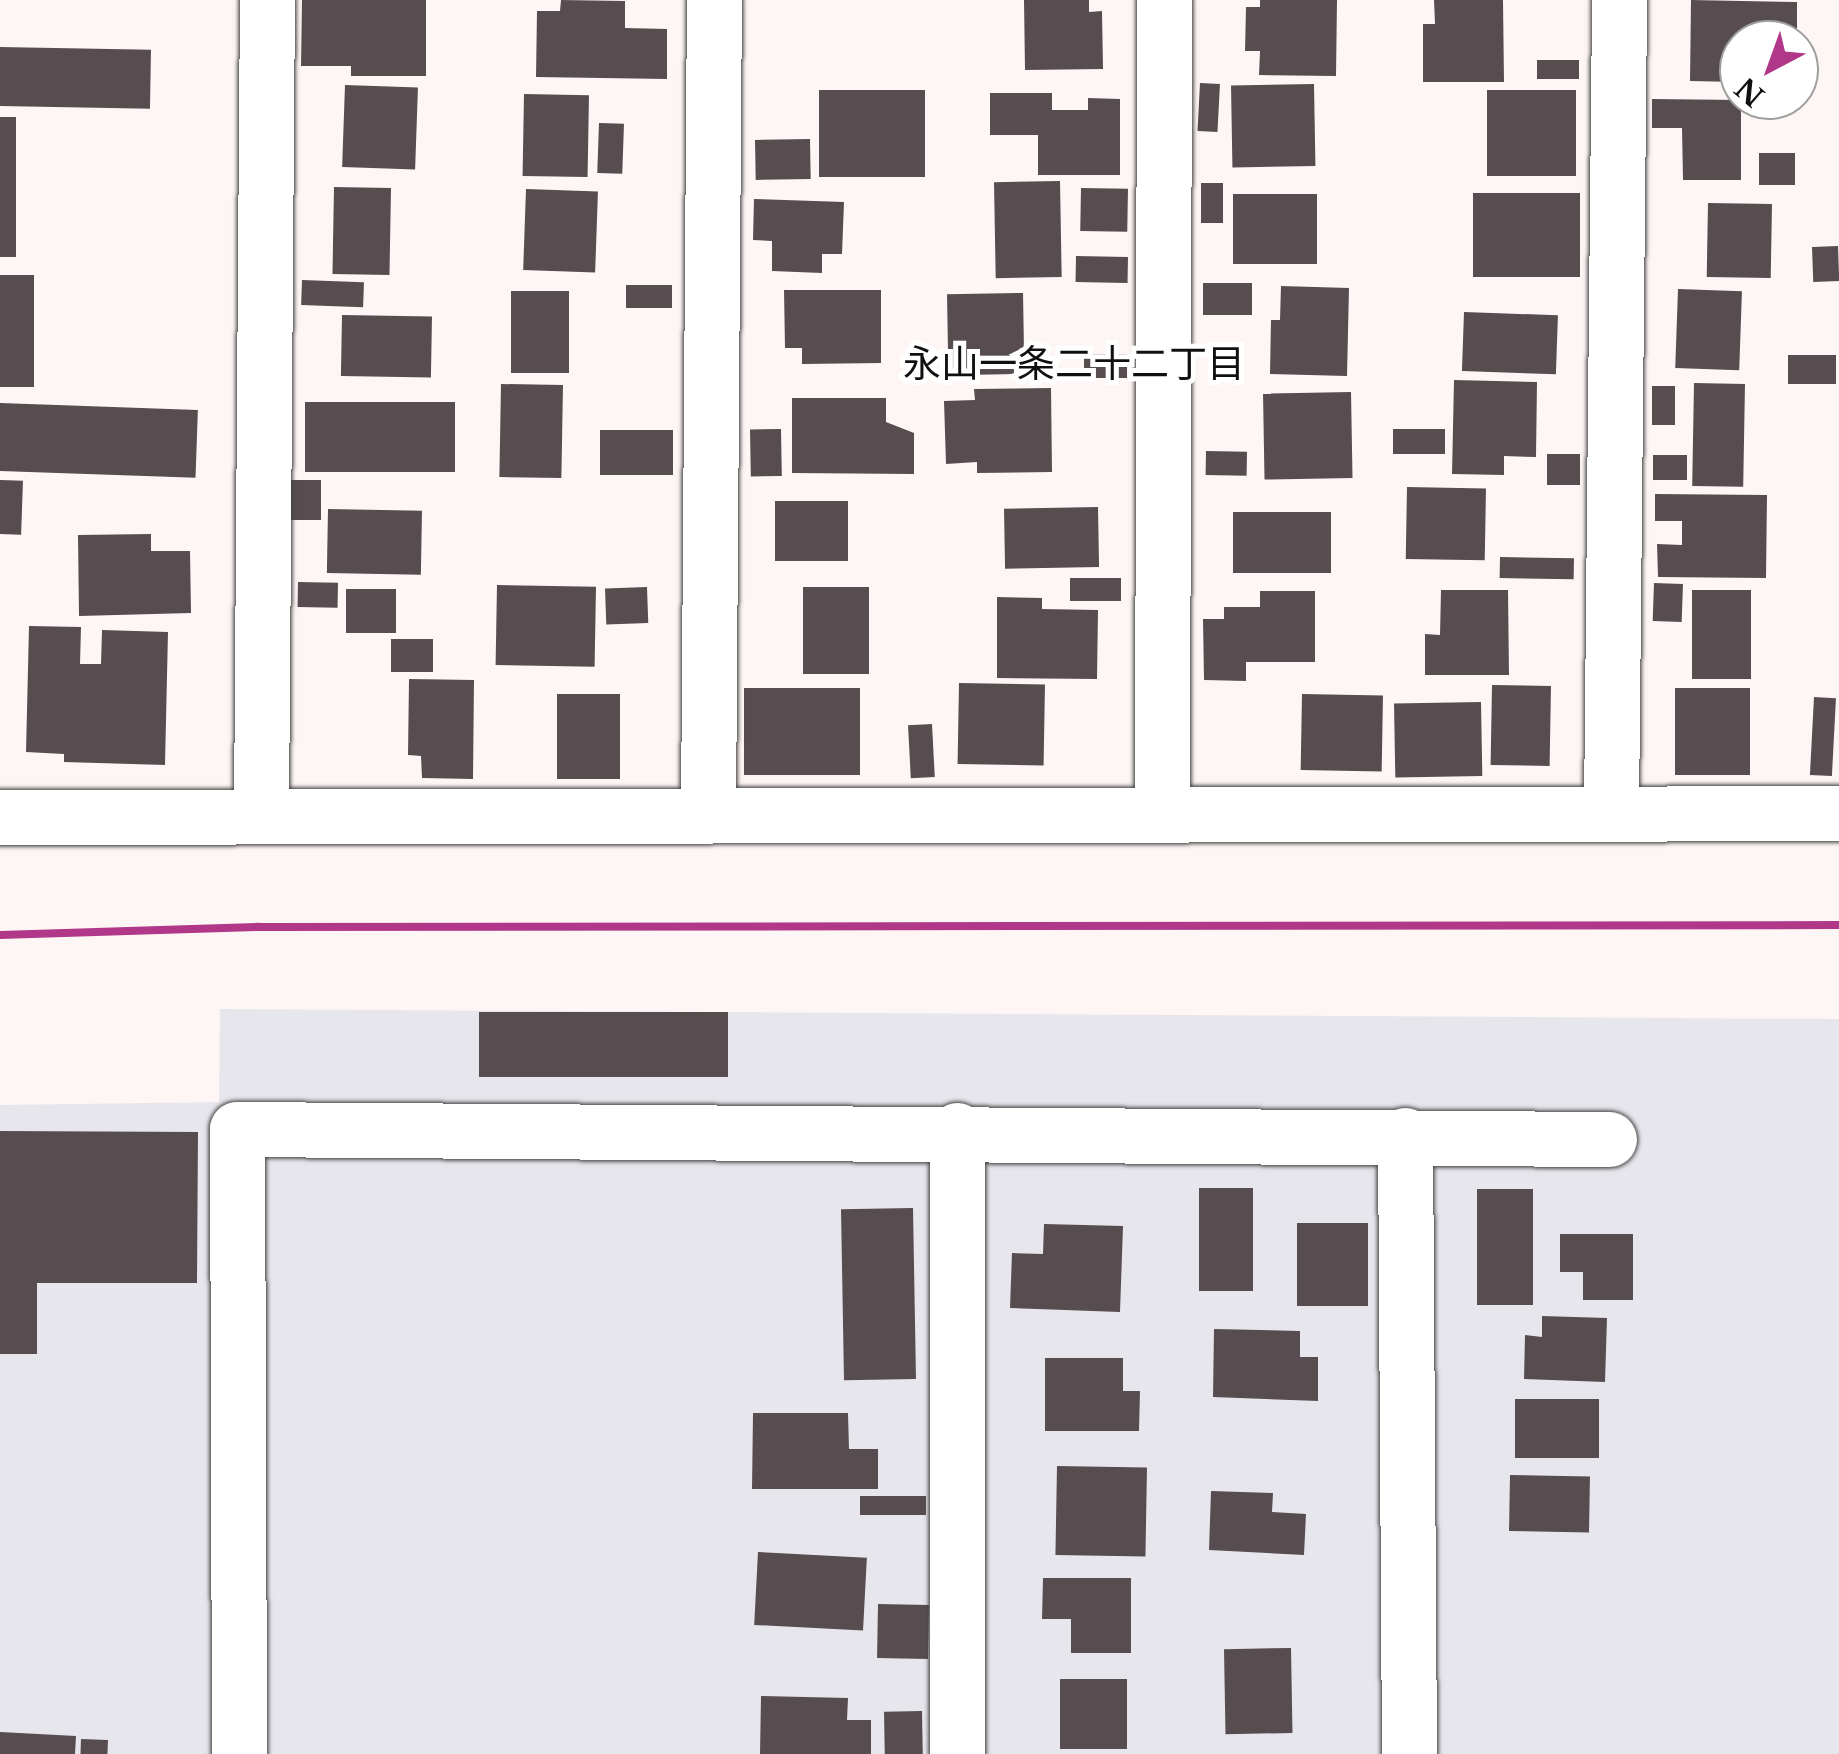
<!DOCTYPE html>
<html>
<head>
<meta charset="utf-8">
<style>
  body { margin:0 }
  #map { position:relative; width:1839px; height:1754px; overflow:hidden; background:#fef6f4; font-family:"Libre Baskerville","Noto Sans JP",serif }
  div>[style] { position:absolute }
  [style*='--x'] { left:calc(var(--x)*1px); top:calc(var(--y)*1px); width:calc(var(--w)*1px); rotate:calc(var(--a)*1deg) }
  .industrial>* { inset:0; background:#e8e6ed }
  .building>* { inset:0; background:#574d50; transform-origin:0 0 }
  .roads { filter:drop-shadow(0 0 2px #434343) drop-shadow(0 0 2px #434343) }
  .street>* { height:55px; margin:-27.5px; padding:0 27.5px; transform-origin:27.5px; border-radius:27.5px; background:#fff }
  .rail>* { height:8px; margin:-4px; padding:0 4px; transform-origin:4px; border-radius:4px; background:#b13789 }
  span { translate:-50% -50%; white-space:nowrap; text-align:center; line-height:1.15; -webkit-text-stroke:10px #fff; paint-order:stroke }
  .neighbourhood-label { font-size:38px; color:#101010 }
  .north { position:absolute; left:1719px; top:20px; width:100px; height:100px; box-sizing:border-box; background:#fff; border:2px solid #9f9f9f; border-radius:50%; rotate:221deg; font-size:28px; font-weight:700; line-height:40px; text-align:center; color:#101010 }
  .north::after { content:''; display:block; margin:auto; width:35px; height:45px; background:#b13789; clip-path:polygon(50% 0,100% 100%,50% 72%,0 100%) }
</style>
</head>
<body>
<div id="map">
  <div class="industrial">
    <div style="clip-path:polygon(220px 1009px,1839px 1019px,1839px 1754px,0 1754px,0 1105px,219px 1102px)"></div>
  </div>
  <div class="building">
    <div style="clip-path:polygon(302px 0,426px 0,426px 76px,351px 76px,351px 66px,301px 66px)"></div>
    <div style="clip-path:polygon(561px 0,625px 1px,625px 28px,667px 29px,667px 79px,536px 77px,537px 11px,560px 11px)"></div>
    <div style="clip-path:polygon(1024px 0,1089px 0,1089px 12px,1102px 11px,1103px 69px,1025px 70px)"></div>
    <div style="clip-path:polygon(1260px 0,1337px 0,1336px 76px,1259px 75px,1260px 51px,1245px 51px,1246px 7px,1260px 7px)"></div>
    <div style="clip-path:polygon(1434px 0,1503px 0,1504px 82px,1423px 82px,1423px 24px,1435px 24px)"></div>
    <div style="clip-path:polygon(1691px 0,1797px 2px,1797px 40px,1739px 40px,1739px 82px,1690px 81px)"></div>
    <div style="left:0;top:47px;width:151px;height:59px;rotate:1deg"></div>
    <div style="left:1537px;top:60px;width:42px;height:19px"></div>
    <div style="left:1200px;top:83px;width:20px;height:48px;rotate:3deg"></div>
    <div style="left:1314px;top:84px;width:82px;height:83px;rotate:89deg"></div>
    <div style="left:345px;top:85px;width:73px;height:82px;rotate:2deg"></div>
    <div style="left:925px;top:90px;width:87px;height:106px;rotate:90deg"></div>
    <div style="left:1487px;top:90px;width:89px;height:86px"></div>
    <div style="clip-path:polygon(990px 93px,1052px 93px,1052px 110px,1088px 110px,1088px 98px,1120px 99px,1120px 175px,1038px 175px,1038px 135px,990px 135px)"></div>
    <div style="left:524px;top:94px;width:65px;height:82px;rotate:1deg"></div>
    <div style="clip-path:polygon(1652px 99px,1741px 100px,1741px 180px,1683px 180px,1682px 128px,1652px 128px)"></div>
    <div style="left:0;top:117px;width:16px;height:140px"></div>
    <div style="left:599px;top:123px;width:25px;height:50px;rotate:2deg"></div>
    <div style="left:810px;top:139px;width:40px;height:55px;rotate:89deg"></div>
    <div style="left:1759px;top:153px;width:36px;height:32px"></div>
    <div style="left:1060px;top:181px;width:96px;height:66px;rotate:89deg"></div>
    <div style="left:1223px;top:183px;width:40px;height:22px;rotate:90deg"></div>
    <div style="left:334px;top:187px;width:57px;height:87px;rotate:1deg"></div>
    <div style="left:1081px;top:188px;width:47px;height:43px;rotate:1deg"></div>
    <div style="left:526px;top:189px;width:72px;height:81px;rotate:2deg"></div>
    <div style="left:1473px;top:193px;width:107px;height:84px"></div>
    <div style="left:1233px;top:194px;width:84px;height:70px"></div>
    <div style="clip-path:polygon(754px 199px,844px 202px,842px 254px,822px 254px,822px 273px,772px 271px,772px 241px,753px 240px)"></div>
    <div style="left:1708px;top:203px;width:64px;height:74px;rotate:1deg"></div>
    <div style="left:1838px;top:246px;width:35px;height:26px;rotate:88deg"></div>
    <div style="left:1076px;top:256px;width:52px;height:26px;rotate:1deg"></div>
    <div style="left:0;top:275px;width:34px;height:112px"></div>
    <div style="left:302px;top:280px;width:62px;height:25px;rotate:2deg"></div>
    <div style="left:1203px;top:283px;width:49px;height:32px"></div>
    <div style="left:672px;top:285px;width:23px;height:46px;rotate:90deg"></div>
    <div style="clip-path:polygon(1281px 286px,1349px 288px,1347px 376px,1270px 374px,1271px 320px,1280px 320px)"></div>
    <div style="left:1678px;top:289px;width:64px;height:79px;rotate:2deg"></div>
    <div style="clip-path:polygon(784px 290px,881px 290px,881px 363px,802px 364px,802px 348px,785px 348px)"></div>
    <div style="left:511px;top:291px;width:58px;height:82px"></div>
    <div style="left:1023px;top:293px;width:81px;height:76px;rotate:89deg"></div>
    <div style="left:1464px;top:312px;width:94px;height:59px;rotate:2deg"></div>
    <div style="left:342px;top:315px;width:90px;height:61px;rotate:1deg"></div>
    <div style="left:1084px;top:354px;width:43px;height:24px"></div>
    <div style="left:1788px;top:355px;width:48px;height:29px"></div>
    <div style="clip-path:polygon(1454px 380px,1537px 382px,1536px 457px,1504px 456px,1504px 475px,1452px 474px)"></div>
    <div style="left:1694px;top:383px;width:51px;height:103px;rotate:1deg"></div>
    <div style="left:501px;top:384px;width:62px;height:93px;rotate:1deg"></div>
    <div style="left:1652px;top:386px;width:23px;height:39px"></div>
    <div style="clip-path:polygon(1051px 388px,1052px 472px,977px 473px,977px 462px,946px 464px,944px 401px,975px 400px,974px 389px)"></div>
    <div style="left:1351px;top:392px;width:86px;height:88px;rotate:89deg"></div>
    <div style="clip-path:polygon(792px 398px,886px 398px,886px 422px,914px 433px,914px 474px,792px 473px)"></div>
    <div style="left:305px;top:402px;width:150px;height:70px"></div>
    <div style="left:0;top:403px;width:198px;height:68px;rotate:2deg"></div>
    <div style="left:781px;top:429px;width:47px;height:31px;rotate:89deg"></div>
    <div style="left:1393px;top:429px;width:52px;height:25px"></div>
    <div style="left:600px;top:430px;width:73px;height:45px"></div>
    <div style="left:1206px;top:451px;width:41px;height:24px;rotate:1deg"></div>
    <div style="left:1547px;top:454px;width:33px;height:31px"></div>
    <div style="left:1687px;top:455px;width:25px;height:34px;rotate:90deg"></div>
    <div style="left:0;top:480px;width:23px;height:54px;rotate:2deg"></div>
    <div style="left:290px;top:480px;width:31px;height:40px"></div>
    <div style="left:1407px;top:487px;width:79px;height:72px;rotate:1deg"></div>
    <div style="clip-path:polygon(1655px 494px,1767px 495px,1766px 578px,1658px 577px,1657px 544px,1682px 545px,1682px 521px,1655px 521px)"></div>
    <div style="left:848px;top:501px;width:60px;height:73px;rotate:90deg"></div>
    <div style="left:1098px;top:507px;width:60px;height:94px;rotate:89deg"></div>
    <div style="left:328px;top:509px;width:94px;height:64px;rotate:1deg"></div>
    <div style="left:1233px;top:512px;width:98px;height:61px"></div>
    <div style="clip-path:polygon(151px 534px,151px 551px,190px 551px,191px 613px,79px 616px,78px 535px)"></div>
    <div style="left:1500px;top:557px;width:74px;height:21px;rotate:1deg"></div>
    <div style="left:1070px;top:578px;width:51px;height:23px"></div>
    <div style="left:298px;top:582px;width:40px;height:25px;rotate:1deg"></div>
    <div style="left:1654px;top:583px;width:29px;height:38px;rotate:2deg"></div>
    <div style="left:497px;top:585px;width:99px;height:80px;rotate:1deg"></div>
    <div style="left:647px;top:587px;width:36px;height:42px;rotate:88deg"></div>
    <div style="left:803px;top:587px;width:66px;height:87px"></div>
    <div style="left:346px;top:589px;width:50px;height:44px"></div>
    <div style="clip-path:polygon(1441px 590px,1508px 590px,1509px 675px,1425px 675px,1425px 634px,1440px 635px)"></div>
    <div style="left:1692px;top:590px;width:59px;height:89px"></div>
    <div style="clip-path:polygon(1260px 591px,1315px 591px,1315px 662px,1246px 662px,1246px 681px,1204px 680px,1203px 619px,1224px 619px,1224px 607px,1260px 607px)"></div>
    <div style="clip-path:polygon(997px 597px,1042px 598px,1042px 609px,1098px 610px,1097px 679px,997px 678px)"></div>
    <div style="clip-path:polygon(29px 626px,81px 627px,80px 664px,101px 664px,102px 630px,168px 632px,165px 765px,64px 762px,64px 754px,26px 752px)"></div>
    <div style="left:391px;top:639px;width:42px;height:33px"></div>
    <div style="clip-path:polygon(409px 679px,474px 680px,473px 779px,422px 778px,421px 756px,408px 755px)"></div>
    <div style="left:959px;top:683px;width:86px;height:81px;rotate:1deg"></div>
    <div style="left:1492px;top:685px;width:59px;height:80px;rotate:1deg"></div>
    <div style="left:744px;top:688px;width:116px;height:87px"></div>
    <div style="left:1675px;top:688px;width:75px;height:87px"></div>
    <div style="left:557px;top:694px;width:63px;height:85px"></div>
    <div style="left:1302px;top:694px;width:81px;height:76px;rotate:1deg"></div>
    <div style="left:1814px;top:697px;width:22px;height:78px;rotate:3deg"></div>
    <div style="left:1481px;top:702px;width:74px;height:87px;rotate:89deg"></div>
    <div style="left:932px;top:724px;width:53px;height:24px;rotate:87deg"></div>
    <div style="left:479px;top:1012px;width:249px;height:65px"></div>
    <div style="clip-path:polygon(0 1131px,198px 1132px,197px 1283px,37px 1283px,37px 1354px,0 1354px)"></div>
    <div style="left:1199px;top:1188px;width:54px;height:103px"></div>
    <div style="left:1477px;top:1189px;width:56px;height:116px"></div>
    <div style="left:913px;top:1208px;width:171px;height:72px;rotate:89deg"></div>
    <div style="left:1297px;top:1223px;width:71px;height:83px"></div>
    <div style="clip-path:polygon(1044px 1224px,1123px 1226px,1120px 1312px,1010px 1308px,1012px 1253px,1043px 1254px)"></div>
    <div style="clip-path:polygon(1560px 1234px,1633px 1234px,1633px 1300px,1583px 1300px,1583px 1272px,1560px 1272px)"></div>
    <div style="clip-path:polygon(1542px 1316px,1607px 1318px,1605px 1382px,1524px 1379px,1525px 1335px,1542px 1337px)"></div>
    <div style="clip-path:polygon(1214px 1329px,1300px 1331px,1300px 1357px,1318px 1357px,1318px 1401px,1213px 1397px)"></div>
    <div style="clip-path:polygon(1045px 1358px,1123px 1358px,1123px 1391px,1140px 1391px,1139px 1431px,1045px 1431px)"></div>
    <div style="left:1515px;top:1399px;width:84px;height:59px"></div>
    <div style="clip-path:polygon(753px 1413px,848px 1413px,849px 1449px,878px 1449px,878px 1489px,752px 1489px)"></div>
    <div style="left:1057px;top:1466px;width:90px;height:89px;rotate:1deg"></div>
    <div style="left:1510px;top:1475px;width:80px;height:56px;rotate:1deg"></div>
    <div style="clip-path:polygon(1211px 1491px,1273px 1493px,1272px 1512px,1306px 1514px,1304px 1555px,1209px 1550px)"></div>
    <div style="left:860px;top:1496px;width:66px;height:19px"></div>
    <div style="left:758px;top:1552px;width:109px;height:73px;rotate:3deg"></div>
    <div style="clip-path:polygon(1043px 1578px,1131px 1578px,1131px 1653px,1071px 1653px,1071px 1619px,1042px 1619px)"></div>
    <div style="left:878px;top:1604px;width:51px;height:54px;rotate:1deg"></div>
    <div style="left:1291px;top:1648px;width:85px;height:67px;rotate:89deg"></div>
    <div style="left:1060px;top:1679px;width:67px;height:70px"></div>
    <div style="clip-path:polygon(761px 1696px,848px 1698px,847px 1720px,871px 1720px,871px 1754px,760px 1754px)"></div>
    <div style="left:922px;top:1711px;width:43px;height:38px;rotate:89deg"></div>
    <div style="clip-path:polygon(0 1732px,76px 1736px,75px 1754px,0 1754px)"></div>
    <div style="left:81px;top:1739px;width:27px;height:15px;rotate:2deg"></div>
  </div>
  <div class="roads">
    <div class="street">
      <div style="--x:1162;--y:810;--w:810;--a:-89.86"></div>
      <div style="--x:708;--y:811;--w:811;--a:-89.58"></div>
      <div style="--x:1611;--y:811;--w:811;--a:-89.43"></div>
      <div style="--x:261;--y:812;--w:812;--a:-89.58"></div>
      <div style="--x:0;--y:817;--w:1839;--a:-0.12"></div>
      <div style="--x:957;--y:1130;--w:624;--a:90"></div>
      <div style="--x:1405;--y:1135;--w:619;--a:89.63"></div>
      <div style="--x:239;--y:1754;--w:625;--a:-90.18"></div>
      <div style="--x:237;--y:1129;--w:1372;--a:0.42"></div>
    </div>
  </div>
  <div class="rail">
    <div style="--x:0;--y:935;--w:259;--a:-1.8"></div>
    <div style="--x:259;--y:927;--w:1580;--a:-0.07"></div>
  </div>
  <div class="neighbourhood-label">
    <span style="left:1074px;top:364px">永山一条二十二丁目</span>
  </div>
  <div class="north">N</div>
</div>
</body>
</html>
